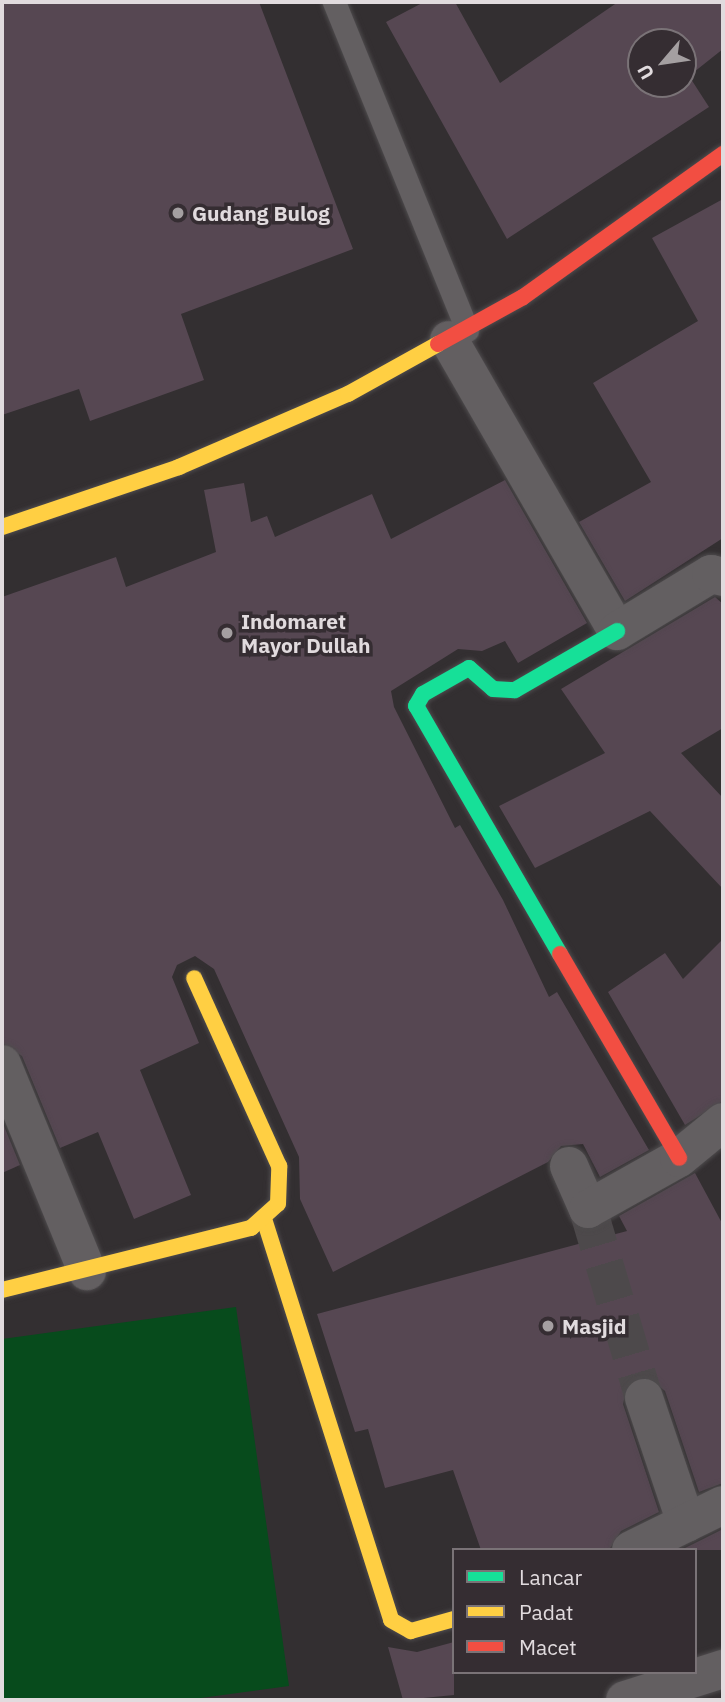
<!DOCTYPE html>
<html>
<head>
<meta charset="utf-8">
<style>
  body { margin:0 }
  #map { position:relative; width:725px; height:1702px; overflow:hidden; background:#332f31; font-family:"IBM Plex Sans",sans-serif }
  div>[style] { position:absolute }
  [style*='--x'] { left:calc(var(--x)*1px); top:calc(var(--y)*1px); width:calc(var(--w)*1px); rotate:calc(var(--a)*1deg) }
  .green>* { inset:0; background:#074b1c }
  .building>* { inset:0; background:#564752 }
  .street-tunnel>* { height:38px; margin-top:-19px; transform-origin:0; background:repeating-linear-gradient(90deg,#4d494b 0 38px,transparent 0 57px) }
  .roads { filter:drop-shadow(0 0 2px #4e4b4d) drop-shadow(0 0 2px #4e4b4d) }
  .lane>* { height:23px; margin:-11.5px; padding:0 11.5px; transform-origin:11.5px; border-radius:11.5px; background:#635f61 }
  .street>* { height:38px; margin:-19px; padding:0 19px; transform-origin:19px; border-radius:19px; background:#635f61 }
  .fast>* { height:16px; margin:-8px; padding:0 8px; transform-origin:8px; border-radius:8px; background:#16e098 }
  .slow>* { height:16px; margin:-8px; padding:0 8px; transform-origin:8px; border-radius:8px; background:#ffcf43 }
  .jam>* { height:16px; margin:-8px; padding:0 8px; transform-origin:8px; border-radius:8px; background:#f24e42 }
  .dots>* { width:19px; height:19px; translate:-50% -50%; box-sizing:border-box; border:4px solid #352d32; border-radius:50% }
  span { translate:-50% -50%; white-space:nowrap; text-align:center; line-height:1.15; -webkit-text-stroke:7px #352d32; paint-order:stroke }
  .poi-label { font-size:21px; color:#e1dbde; font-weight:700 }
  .left { translate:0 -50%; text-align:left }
  .frame { position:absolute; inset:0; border:4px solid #e1dbde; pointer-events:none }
  .legend { position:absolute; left:452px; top:1548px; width:245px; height:126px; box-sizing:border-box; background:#352d32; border:2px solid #7a7377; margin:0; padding:9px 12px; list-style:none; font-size:21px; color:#e1dbde }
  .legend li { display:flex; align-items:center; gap:14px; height:35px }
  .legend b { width:35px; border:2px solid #7a7377 }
  .north { position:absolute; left:627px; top:28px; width:70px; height:70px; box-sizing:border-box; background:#352d32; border:2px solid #7a7377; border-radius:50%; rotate:241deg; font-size:19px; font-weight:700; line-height:28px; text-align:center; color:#e1dbde }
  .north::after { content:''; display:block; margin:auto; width:24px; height:32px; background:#a49fa1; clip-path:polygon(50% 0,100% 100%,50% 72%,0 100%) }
</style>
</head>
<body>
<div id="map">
  <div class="green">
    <div style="clip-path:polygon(236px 1307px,289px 1686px,186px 1700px,2px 1700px,2px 1339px)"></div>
  </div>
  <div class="building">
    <div style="clip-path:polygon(2px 2px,259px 2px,353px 249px,181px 314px,204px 380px,90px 421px,79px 389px,2px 415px)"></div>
    <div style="clip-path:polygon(evenodd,424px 2px,455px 2px,500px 83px,618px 2px,723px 2px,723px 49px,689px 76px,709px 107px,507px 239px,386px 22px,424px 2px,641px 42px,683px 42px,683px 84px,641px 84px,641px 42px)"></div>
    <div style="clip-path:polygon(723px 199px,723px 538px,625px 601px,579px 522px,651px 482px,593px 383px,698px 321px,652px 238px)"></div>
    <div style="clip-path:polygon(505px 480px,587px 623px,518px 663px,505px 641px,482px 651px,458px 649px,391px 691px,394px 707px,455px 828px,460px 825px,503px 900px,549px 997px,557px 992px,649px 1150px,600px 1177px,583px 1144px,561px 1146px,548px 1162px,333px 1272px,300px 1199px,299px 1157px,214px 969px,195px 956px,177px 965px,172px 977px,199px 1043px,140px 1070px,191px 1195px,134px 1219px,98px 1132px,60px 1148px,22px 1056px,2px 1043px,2px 597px,116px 557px,126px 587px,216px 552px,204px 490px,244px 483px,251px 522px,267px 516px,275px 537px,372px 494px,391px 539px)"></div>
    <div style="clip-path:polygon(715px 597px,723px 604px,723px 728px,681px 753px,723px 798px,723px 889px,650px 811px,535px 868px,499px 806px,605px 753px,561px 689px)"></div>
    <div style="clip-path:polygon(723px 939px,723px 1101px,685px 1125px,608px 992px,665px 953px,683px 979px)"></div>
    <div style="clip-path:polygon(2px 1121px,20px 1165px,2px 1173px)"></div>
    <div style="clip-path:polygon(695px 1173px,723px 1225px,723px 1483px,699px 1492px,665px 1391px,648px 1377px,628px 1383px,623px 1404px,659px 1512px,621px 1531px,609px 1550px,481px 1550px,453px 1470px,385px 1488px,368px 1429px,355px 1432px,317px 1314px,627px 1231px,619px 1216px)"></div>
    <div style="clip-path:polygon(723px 1529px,723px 1550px,681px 1550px)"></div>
    <div style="clip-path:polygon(454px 1642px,454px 1695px,403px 1700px,388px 1647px,417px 1652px)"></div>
  </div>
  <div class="street-tunnel">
    <div style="--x:588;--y:1209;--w:197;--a:73.5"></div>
  </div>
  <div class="roads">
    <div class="lane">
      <div style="--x:334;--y:2;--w:354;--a:67.9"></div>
    </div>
    <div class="street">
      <div style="--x:449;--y:340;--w:336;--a:60"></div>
      <div style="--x:617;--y:631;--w:110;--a:-31.2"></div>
      <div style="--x:711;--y:574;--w:12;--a:14"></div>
      <div style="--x:2;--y:1064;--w:224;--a:67.7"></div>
      <div style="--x:569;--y:1166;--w:47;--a:66.2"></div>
      <div style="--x:588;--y:1209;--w:104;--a:-29.3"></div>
      <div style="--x:679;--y:1158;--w:57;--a:-39.3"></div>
      <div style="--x:644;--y:1398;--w:132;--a:71.4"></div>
      <div style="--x:631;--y:1550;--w:102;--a:-26.1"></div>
      <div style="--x:625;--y:1700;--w:103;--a:-17.6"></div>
    </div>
    <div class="fast">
      <div style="--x:560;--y:954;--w:287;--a:-120.1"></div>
      <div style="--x:416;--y:706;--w:14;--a:-60"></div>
      <div style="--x:423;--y:694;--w:53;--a:-29.5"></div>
      <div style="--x:469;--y:668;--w:32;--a:41"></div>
      <div style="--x:493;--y:689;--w:22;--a:3"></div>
      <div style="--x:515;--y:690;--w:118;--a:-30"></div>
    </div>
    <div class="slow">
      <div style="--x:2;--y:527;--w:187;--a:-18.7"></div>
      <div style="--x:179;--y:467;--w:184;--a:-23.4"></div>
      <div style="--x:348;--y:394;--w:103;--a:-29.1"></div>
      <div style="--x:265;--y:1222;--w:417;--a:72.4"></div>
      <div style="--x:391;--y:1620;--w:23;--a:29"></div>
      <div style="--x:411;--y:1631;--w:45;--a:-15.6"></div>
      <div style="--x:2;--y:1290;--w:257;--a:-14"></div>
      <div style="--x:251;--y:1228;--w:36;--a:-42"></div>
      <div style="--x:278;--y:1204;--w:38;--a:-88"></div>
      <div style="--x:279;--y:1166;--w:206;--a:-114.3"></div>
    </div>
    <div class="jam">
      <div style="--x:438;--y:344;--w:97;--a:-28.9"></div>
      <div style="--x:523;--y:297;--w:246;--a:-35.6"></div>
      <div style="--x:560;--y:954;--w:236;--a:59.7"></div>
    </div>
  </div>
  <div class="dots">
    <div style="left:178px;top:213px;background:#a49fa1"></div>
    <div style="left:227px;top:633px;background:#a49fa1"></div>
    <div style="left:548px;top:1326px;background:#a49fa1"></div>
  </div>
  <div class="poi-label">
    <span class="left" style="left:192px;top:213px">Gudang Bulog</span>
    <span class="left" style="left:241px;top:633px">Indomaret<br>Mayor Dullah</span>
    <span class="left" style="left:562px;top:1326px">Masjid</span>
  </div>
  <div class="frame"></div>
  <ul class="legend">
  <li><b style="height:9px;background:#16e098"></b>Lancar</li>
  <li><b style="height:9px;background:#ffcf43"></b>Padat</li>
  <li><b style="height:9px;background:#f24e42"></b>Macet</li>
  </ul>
  <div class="north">U</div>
</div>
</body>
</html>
